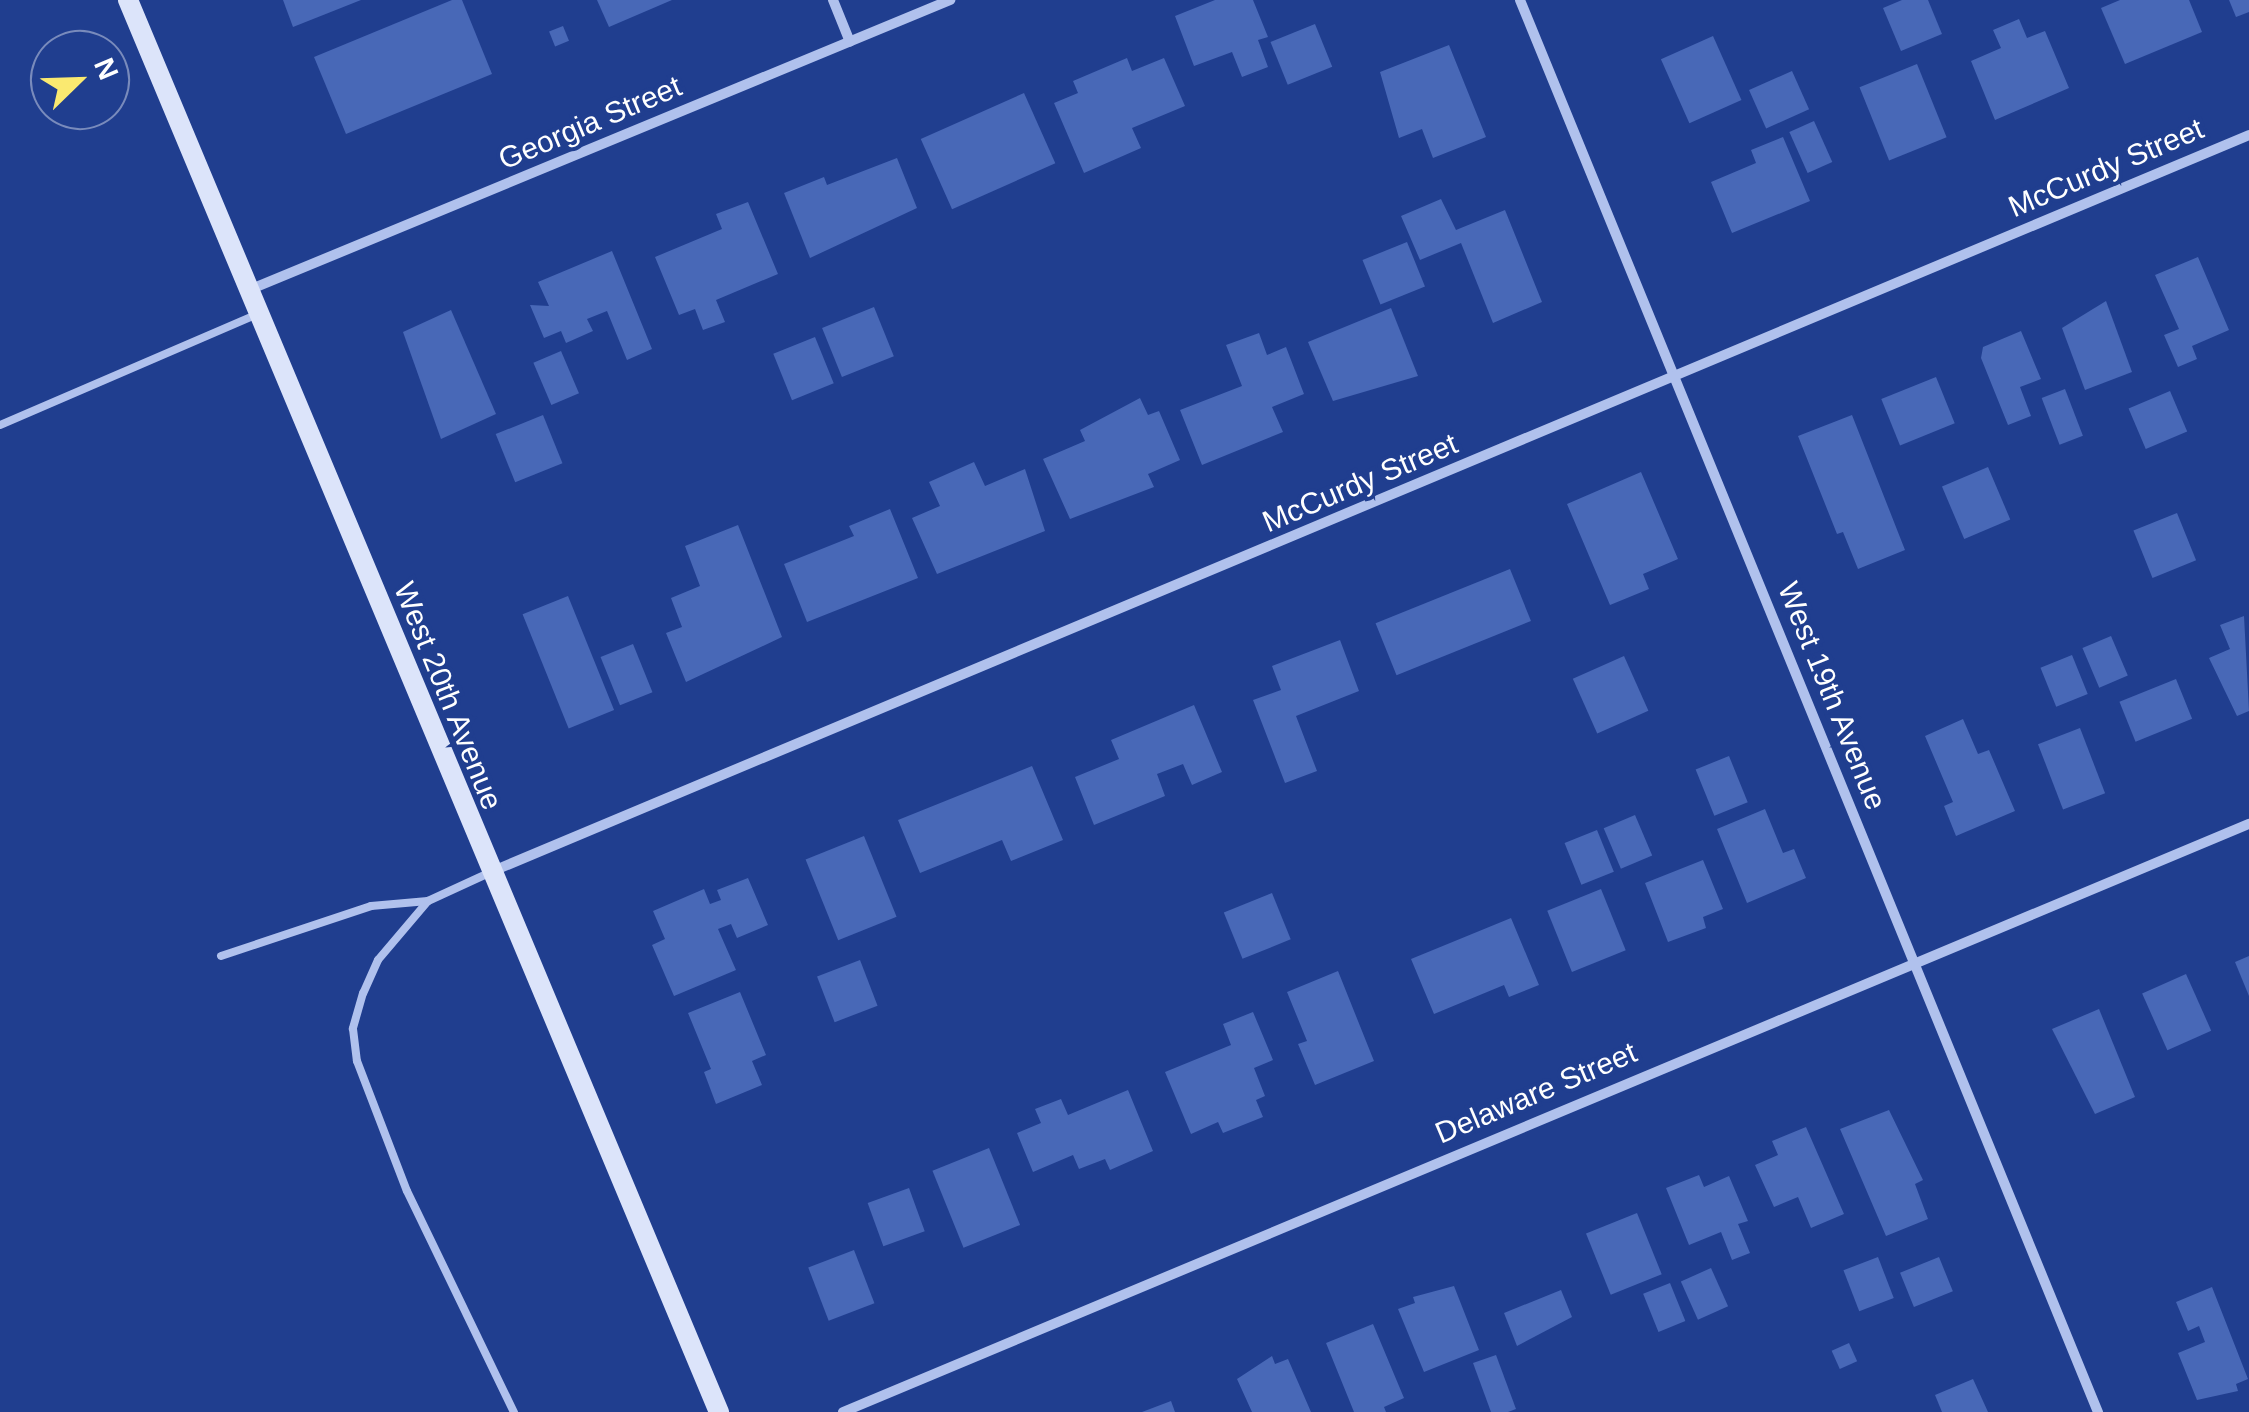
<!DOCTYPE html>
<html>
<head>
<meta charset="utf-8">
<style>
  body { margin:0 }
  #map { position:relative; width:2249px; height:1412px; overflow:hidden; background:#203e8f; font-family:Helvetica,sans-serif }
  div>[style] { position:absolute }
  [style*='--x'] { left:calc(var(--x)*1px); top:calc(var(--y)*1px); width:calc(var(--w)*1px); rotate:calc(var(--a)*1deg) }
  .building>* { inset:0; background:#4868b7; transform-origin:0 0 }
  .service>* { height:8px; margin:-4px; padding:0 4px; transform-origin:4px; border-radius:4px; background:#b0c1ed }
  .minor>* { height:10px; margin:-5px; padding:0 5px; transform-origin:5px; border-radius:5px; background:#b0c1ed }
  .secondary>* { height:20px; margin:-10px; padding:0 10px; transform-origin:10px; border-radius:10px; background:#dce4fa }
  span { translate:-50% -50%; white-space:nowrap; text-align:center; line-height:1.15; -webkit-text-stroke:8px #203e8f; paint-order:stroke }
  .street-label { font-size:30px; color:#fff }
  .north { position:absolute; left:30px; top:30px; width:100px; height:100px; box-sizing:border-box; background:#203e8f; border:2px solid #798bbc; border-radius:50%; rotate:67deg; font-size:28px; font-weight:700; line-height:40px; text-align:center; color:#fff }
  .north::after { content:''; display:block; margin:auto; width:35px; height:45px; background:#fae970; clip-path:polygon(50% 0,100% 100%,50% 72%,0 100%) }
</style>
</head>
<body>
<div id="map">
  <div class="building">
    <div style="clip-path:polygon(283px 0,361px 0,293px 27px)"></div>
    <div style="clip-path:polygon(452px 0,462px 0,492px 74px,346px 134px,314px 57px)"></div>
    <div style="clip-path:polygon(597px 0,672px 0,609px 27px)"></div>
    <div style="clip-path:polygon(1215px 0,1253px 0,1268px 37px,1258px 40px,1268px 67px,1242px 77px,1232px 52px,1194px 66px,1175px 16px)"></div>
    <div style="clip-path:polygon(1902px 0,1928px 0,1942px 34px,1901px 51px,1883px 8px)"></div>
    <div style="clip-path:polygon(2120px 0,2189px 0,2202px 32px,2125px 64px,2101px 8px)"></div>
    <div style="clip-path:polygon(2229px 0,2249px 0,2249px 12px,2236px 17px)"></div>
    <div style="clip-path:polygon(2019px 19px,2027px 38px,2045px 31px,2069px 88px,1995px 120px,1971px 61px,2001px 48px,1993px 30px)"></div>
    <div style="left:1315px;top:24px;width:46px;height:48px;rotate:68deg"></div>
    <div style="left:563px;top:26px;width:16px;height:15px;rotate:68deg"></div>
    <div style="left:1713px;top:36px;width:70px;height:57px;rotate:66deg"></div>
    <div style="clip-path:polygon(1449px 45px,1486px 137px,1433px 158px,1422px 129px,1399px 138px,1380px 72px)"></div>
    <div style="clip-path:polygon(1127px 58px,1132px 71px,1164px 58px,1185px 106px,1132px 128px,1141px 148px,1084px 173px,1054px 103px,1078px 93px,1073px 81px)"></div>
    <div style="left:1917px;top:64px;width:79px;height:62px;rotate:68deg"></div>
    <div style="left:1792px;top:71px;width:42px;height:47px;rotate:66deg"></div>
    <div style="left:1024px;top:93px;width:77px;height:113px;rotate:66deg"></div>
    <div style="left:1814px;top:121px;width:45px;height:27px;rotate:66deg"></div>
    <div style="clip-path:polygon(1783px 137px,1810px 201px,1732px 233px,1711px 182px,1756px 163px,1751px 150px)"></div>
    <div style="clip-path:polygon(897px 158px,917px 208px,810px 258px,784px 193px,824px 177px,827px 185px)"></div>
    <div style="clip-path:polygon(1441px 199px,1456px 230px,1505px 210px,1542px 302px,1493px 323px,1461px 243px,1420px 260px,1401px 216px)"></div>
    <div style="clip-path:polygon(748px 202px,778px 274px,716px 300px,725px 322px,703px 330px,695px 309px,679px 315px,655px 257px,722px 229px,716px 214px)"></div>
    <div style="left:1407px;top:242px;width:48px;height:48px;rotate:68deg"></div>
    <div style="clip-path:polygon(612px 251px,652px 349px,627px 360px,607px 311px,587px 319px,593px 331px,566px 343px,561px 331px,544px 338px,530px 305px,549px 306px,538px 282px)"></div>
    <div style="clip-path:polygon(2198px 257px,2229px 330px,2192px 346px,2197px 359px,2178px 367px,2164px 335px,2179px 329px,2155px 275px)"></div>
    <div style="clip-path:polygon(2106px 301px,2132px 372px,2085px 390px,2062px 328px)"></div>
    <div style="left:874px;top:307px;width:53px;height:56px;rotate:68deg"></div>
    <div style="clip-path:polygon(1391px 308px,1418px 376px,1333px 401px,1308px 342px)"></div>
    <div style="clip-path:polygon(451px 310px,496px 414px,441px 439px,403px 332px)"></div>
    <div style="clip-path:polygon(2021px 331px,2041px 379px,2020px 387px,2031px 416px,2008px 425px,1981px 358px,1983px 347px)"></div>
    <div style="clip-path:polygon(1259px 333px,1267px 355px,1286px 347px,1304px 394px,1272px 407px,1283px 432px,1202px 465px,1180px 410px,1242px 386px,1226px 345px)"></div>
    <div style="left:815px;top:337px;width:50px;height:45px;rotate:68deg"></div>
    <div style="left:561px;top:351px;width:46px;height:30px;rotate:67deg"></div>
    <div style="left:1936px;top:377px;width:50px;height:59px;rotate:68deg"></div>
    <div style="left:2065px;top:389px;width:50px;height:25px;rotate:69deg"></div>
    <div style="left:2170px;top:391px;width:44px;height:45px;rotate:67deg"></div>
    <div style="clip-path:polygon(1140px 398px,1148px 415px,1159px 411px,1180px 460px,1148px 474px,1154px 487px,1070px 519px,1043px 459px,1085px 441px,1080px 430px)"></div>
    <div style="left:543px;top:415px;width:52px;height:51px;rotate:68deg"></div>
    <div style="clip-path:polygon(1852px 415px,1905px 550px,1858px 569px,1843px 532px,1837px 534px,1798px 436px)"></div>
    <div style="clip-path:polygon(974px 462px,985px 486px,1025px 469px,1045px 531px,937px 574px,912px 518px,940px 506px,929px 482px)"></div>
    <div style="left:1988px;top:467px;width:57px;height:50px;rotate:67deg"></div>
    <div style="clip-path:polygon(1641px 472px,1678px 559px,1643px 574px,1649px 589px,1610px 605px,1567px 504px)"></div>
    <div style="clip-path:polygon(890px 509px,918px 578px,807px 622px,784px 564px,854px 536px,849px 526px)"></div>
    <div style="left:2177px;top:513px;width:51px;height:47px;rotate:68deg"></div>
    <div style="clip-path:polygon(738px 525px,782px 637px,686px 682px,666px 633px,682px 627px,671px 598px,700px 586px,685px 546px)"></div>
    <div style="left:1510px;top:569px;width:56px;height:145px;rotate:68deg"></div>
    <div style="left:568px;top:596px;width:123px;height:49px;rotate:68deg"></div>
    <div style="clip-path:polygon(2244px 616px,2249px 711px,2237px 716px,2209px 658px,2230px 649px,2220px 625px)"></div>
    <div style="left:2111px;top:636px;width:43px;height:31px;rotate:67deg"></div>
    <div style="clip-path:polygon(1340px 640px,1359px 691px,1296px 716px,1317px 771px,1285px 783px,1253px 700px,1281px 690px,1272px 666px)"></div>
    <div style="left:633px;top:644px;width:52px;height:35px;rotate:68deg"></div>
    <div style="left:2072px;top:655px;width:42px;height:34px;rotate:68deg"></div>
    <div style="left:1624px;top:656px;width:60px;height:56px;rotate:66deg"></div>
    <div style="left:2176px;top:679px;width:43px;height:61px;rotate:68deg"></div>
    <div style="clip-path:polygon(1194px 705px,1222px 772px,1192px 785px,1183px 764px,1157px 774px,1165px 796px,1094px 825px,1075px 777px,1119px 759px,1111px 740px)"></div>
    <div style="clip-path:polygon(1963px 719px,1978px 754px,1989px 750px,2015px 811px,1956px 836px,1944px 806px,1953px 802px,1925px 736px)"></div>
    <div style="left:2080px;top:728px;width:70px;height:45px;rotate:69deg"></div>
    <div style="left:1729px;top:756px;width:50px;height:36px;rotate:68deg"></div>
    <div style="clip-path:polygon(1032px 766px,1063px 840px,1011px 861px,1002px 840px,920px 873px,898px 820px)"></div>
    <div style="clip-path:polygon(1765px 809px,1783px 853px,1794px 849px,1806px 878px,1747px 903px,1717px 829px)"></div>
    <div style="left:1635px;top:815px;width:44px;height:34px;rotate:67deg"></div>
    <div style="left:1597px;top:830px;width:45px;height:35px;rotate:68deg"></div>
    <div style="left:864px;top:836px;width:87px;height:63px;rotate:68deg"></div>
    <div style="clip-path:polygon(1703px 860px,1723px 909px,1703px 917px,1706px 928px,1668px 942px,1645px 883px)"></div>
    <div style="clip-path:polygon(748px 878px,768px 925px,737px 938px,731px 924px,718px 929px,736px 970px,674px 996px,652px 945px,665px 939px,653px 911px,704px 889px,710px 904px,721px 900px,717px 890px)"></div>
    <div style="left:1601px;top:889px;width:66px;height:58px;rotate:68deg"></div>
    <div style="left:1272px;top:893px;width:50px;height:52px;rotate:68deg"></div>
    <div style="clip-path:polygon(1511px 918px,1539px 985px,1509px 997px,1504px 985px,1434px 1014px,1411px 959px)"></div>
    <div style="clip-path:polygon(2249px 956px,2249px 996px,2235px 962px)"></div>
    <div style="left:860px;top:960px;width:49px;height:46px;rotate:69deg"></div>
    <div style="clip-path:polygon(1338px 971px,1374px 1061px,1315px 1085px,1298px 1044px,1307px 1041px,1287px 992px)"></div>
    <div style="left:2186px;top:974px;width:62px;height:48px;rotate:66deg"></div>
    <div style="clip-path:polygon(740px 992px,766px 1055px,752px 1061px,762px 1085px,716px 1104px,704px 1072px,711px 1069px,688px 1013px)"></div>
    <div style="clip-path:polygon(2099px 1009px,2135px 1097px,2095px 1114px,2052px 1029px)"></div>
    <div style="clip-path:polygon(1253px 1012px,1273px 1060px,1254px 1068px,1265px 1096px,1256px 1100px,1263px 1117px,1223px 1133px,1218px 1122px,1191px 1134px,1165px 1072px,1231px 1045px,1223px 1024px)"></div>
    <div style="clip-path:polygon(1128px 1090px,1153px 1151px,1110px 1170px,1105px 1159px,1079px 1169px,1073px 1155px,1033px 1172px,1017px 1133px,1041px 1123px,1035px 1109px,1061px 1099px,1068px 1115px)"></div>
    <div style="clip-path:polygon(1889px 1110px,1923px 1180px,1915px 1184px,1928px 1219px,1886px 1236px,1840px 1129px)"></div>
    <div style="clip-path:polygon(1806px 1127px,1844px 1214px,1811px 1228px,1798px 1197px,1774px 1207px,1755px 1165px,1778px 1155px,1772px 1141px)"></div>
    <div style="left:989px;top:1148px;width:83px;height:61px;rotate:68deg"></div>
    <div style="clip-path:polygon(1699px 1175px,1704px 1187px,1729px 1176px,1748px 1221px,1738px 1224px,1750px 1253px,1732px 1260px,1721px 1232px,1689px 1245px,1666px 1188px)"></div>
    <div style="left:909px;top:1188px;width:46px;height:44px;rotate:70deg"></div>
    <div style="left:1637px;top:1213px;width:66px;height:55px;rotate:68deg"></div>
    <div style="left:854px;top:1250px;width:57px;height:49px;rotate:69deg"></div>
    <div style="left:1878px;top:1257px;width:44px;height:37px;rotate:69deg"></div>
    <div style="left:1939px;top:1257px;width:37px;height:42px;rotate:68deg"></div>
    <div style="left:1711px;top:1268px;width:42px;height:33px;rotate:66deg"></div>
    <div style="left:1670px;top:1283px;width:41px;height:29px;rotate:68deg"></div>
    <div style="clip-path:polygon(1454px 1286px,1479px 1350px,1424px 1372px,1398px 1309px,1415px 1303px,1413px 1297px)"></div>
    <div style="clip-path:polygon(2212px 1287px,2248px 1379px,2236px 1384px,2238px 1391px,2197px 1400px,2178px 1353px,2205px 1342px,2199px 1326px,2188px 1331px,2176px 1302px)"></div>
    <div style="clip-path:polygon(1561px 1290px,1572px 1317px,1517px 1346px,1504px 1313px)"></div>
    <div style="clip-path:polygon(1373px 1324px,1404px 1398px,1384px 1407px,1386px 1412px,1354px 1412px,1326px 1343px)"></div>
    <div style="left:1849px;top:1343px;width:20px;height:19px;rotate:66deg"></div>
    <div style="clip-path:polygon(1496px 1355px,1516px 1409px,1508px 1412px,1491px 1412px,1473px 1363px)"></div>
    <div style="clip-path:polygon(1272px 1356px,1275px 1364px,1288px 1359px,1311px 1412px,1252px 1412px,1237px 1379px)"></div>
    <div style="clip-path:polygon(1973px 1379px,1988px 1412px,1942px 1412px,1935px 1395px)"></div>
    <div style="clip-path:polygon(1171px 1401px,1175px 1412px,1142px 1412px)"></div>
  </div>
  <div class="service">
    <div style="--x:0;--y:425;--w:281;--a:-23.3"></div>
    <div style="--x:428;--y:901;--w:77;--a:130.3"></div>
    <div style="--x:378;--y:960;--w:36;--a:114"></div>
    <div style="--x:363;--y:993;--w:37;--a:106"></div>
    <div style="--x:353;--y:1029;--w:32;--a:83"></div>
    <div style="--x:357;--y:1061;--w:139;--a:69"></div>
    <div style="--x:407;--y:1191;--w:246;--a:64.2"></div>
    <div style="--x:221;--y:956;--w:158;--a:-18.4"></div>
    <div style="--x:371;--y:906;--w:57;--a:-5"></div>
    <div style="--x:428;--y:901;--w:67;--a:-24.7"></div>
  </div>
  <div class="minor">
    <div style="--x:833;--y:0;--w:45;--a:68"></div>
    <div style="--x:1520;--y:0;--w:1526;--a:67.74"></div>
    <div style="--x:249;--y:290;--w:759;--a:-22.47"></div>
    <div style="--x:493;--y:871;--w:1904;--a:-22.74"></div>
    <div style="--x:843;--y:1412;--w:1524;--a:-22.7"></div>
  </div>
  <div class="secondary">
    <div style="--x:128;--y:0;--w:1531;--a:67.29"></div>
  </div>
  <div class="street-label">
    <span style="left:590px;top:123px;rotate:-23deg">Georgia Street</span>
    <span style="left:2106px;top:168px;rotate:-23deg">McCurdy Street</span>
    <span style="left:1360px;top:483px;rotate:-23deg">McCurdy Street</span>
    <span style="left:448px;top:696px;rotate:68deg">West 20th Avenue</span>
    <span style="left:1832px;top:696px;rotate:68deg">West 19th Avenue</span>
    <span style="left:1536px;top:1093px;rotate:-23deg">Delaware Street</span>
  </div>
  <div class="north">N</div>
</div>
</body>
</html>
